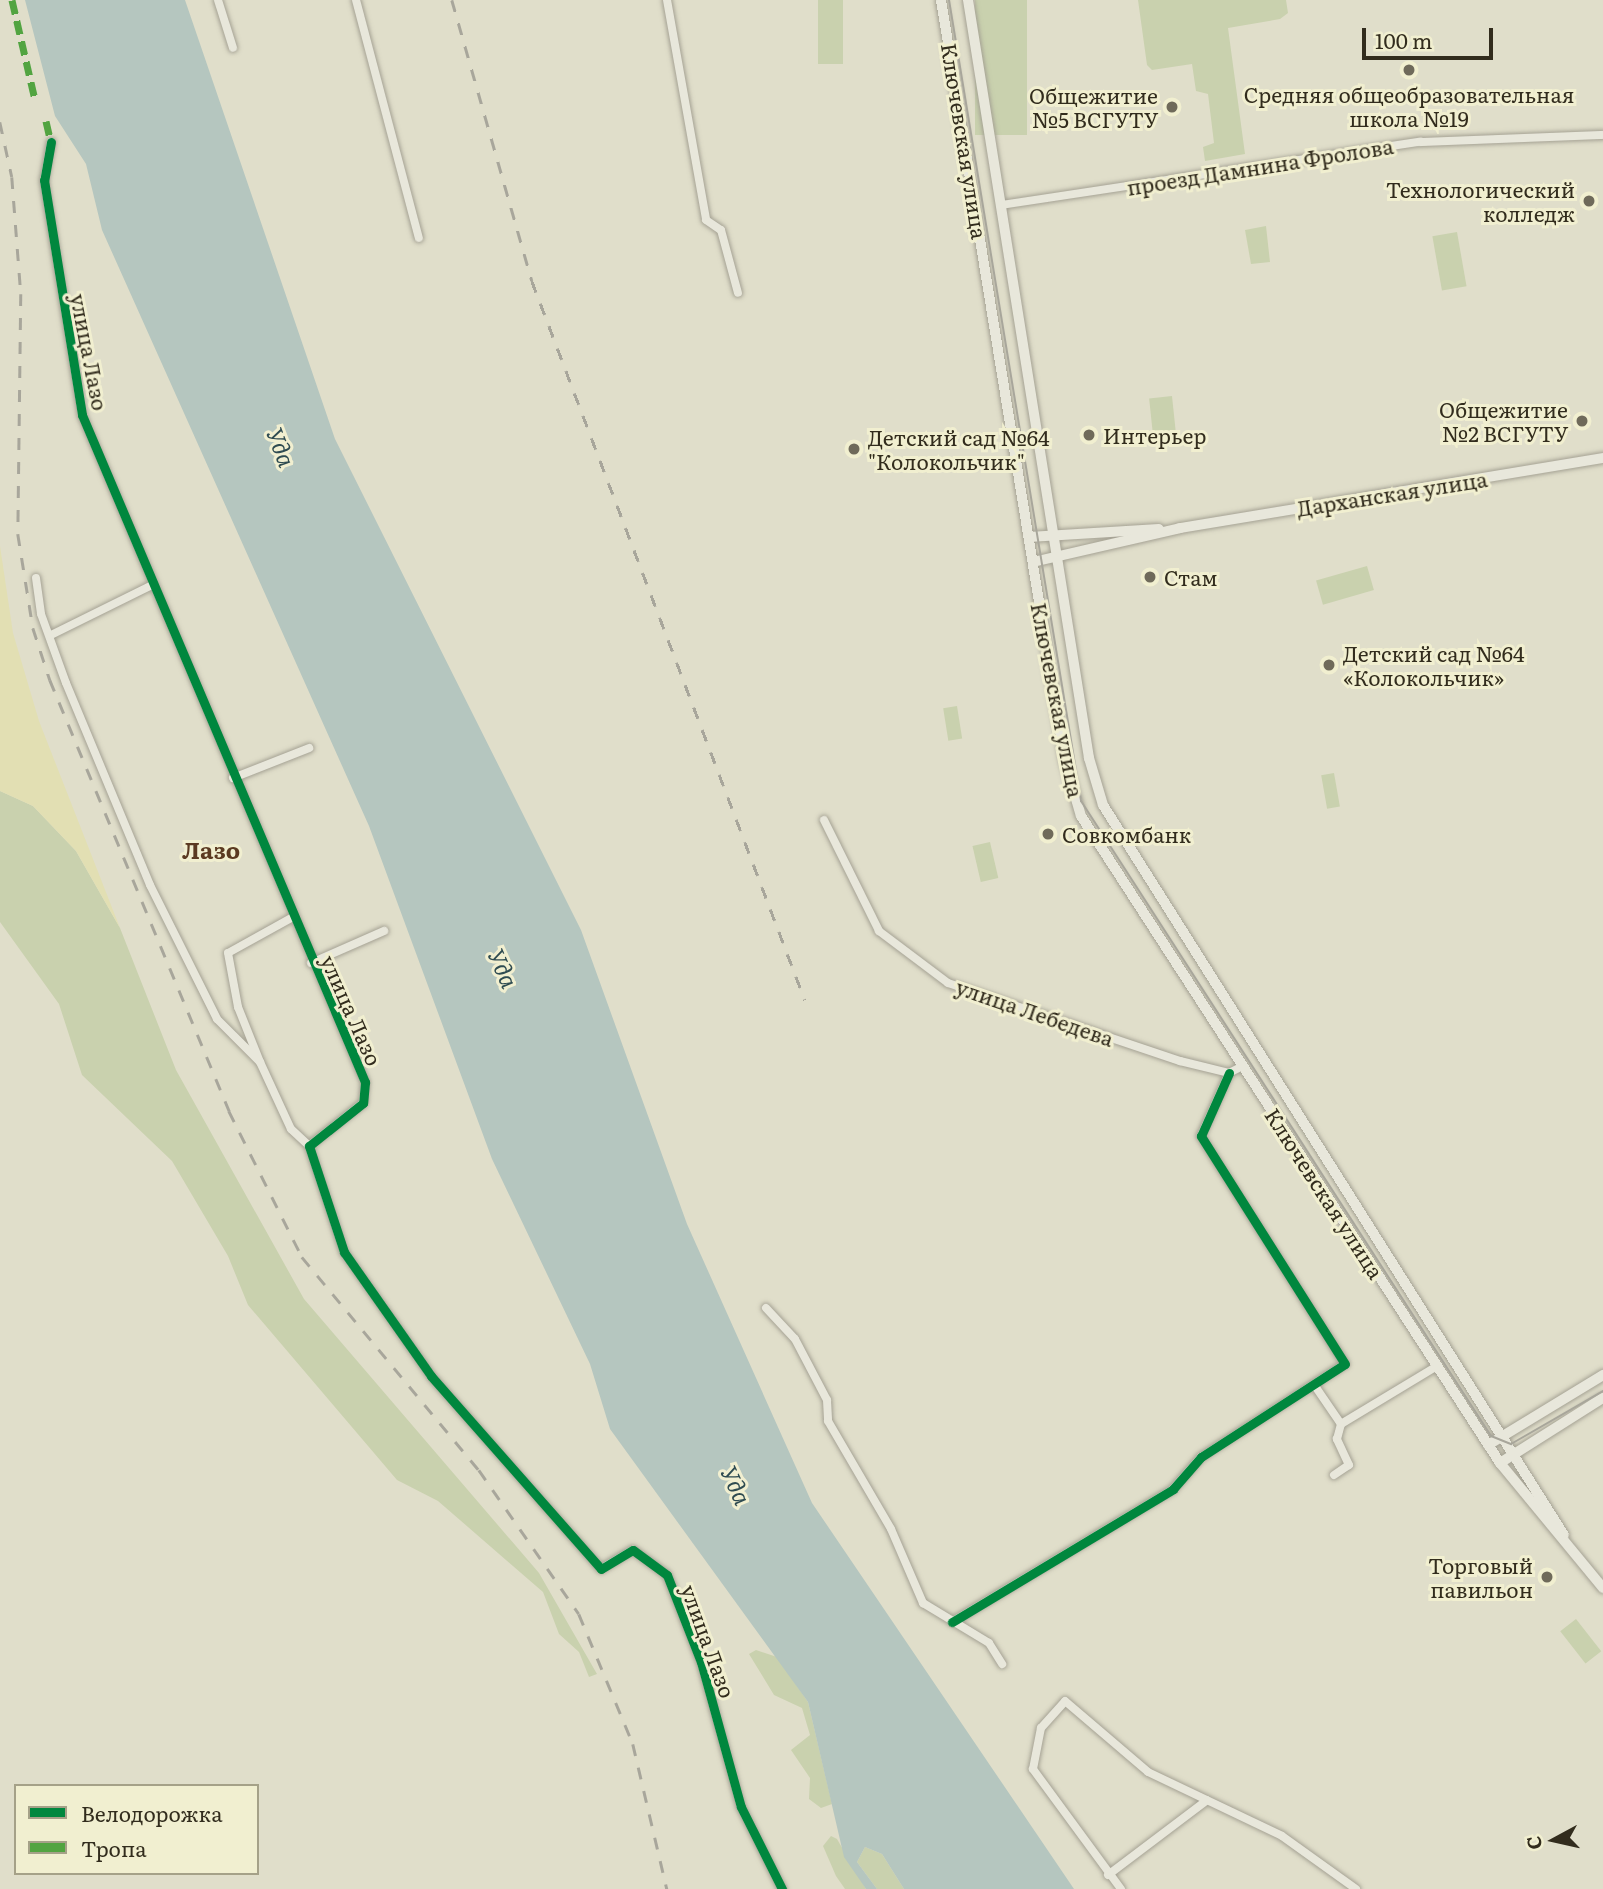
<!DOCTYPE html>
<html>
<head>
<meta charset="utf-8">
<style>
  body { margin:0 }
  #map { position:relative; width:1603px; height:1889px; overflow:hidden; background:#e0deca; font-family:Literata,serif }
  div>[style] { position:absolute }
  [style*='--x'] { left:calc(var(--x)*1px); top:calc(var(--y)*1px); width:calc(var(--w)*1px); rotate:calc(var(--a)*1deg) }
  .green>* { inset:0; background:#c9d1ae; transform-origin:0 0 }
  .sand>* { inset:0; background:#e2dfb3 }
  .water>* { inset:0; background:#b5c6bf }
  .roads { filter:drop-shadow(0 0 2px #a5a294) drop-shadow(0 0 2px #a5a294) }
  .minor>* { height:8px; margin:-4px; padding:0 4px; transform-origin:4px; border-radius:4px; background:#e8e7db }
  .tertiary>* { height:10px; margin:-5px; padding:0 5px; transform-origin:5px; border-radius:5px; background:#e8e7db }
  .secondary>* { height:10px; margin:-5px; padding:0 5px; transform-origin:5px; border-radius:5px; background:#e8e7db }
  .tram>* { height:2px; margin:-1px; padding:0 1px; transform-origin:1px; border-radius:1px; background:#a8a69b }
  .rail>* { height:2.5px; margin-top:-1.25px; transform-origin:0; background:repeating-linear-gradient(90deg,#a8a69b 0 12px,transparent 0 24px) }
  .quiet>* { height:7px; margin-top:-3.5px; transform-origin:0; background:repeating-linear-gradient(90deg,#52a441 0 14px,transparent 0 21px) }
  .cycleway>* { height:9px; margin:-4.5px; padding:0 4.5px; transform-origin:4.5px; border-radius:4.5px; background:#00873e }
  .dots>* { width:19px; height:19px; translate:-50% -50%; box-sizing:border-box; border:4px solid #f1efd0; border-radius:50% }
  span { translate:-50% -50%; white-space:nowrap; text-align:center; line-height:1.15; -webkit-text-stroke:6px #f1efd0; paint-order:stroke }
  .poi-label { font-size:21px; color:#322c1d }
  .right { translate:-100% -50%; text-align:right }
  .left { translate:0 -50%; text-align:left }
  .street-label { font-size:21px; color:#322c1d }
  .water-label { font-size:23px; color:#2e4b51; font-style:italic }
  .neighbourhood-label { font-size:23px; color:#5b3a21; font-weight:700 }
  .legend { position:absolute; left:14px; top:1784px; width:245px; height:91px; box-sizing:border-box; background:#f1efd0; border:2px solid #a5a188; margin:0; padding:9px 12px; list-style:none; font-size:21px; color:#322c1d }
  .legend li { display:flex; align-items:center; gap:14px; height:35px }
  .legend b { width:35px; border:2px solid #a5a188 }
  .north { position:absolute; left:1519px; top:1805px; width:70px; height:70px; -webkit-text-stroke:5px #f1efd0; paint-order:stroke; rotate:262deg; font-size:19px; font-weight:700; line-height:28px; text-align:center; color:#322c1d }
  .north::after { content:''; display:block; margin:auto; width:24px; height:32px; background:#322c1d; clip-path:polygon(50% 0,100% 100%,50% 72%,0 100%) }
  .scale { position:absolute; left:1362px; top:28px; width:131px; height:32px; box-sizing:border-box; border:4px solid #322c1d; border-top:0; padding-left:9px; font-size:21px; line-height:24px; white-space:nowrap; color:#322c1d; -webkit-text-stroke:5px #f1efd0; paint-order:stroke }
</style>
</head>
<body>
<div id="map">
  <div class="green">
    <div style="left:818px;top:0;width:25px;height:64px"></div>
    <div style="left:975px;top:0;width:52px;height:135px"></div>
    <div style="clip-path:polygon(1138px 0,1286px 0,1288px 13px,1280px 19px,1228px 28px,1245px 154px,1205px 161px,1203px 147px,1214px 143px,1208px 94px,1196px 91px,1192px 64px,1152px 70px,1147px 65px)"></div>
    <div style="clip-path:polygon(1266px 226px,1270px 262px,1251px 264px,1245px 230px)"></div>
    <div style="left:1457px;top:232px;width:55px;height:25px;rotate:80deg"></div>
    <div style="left:1172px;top:396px;width:40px;height:23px;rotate:84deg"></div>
    <div style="left:1367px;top:566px;width:25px;height:53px;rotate:74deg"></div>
    <div style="left:957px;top:706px;width:33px;height:14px;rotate:81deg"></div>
    <div style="left:1334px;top:773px;width:34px;height:13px;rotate:80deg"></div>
    <div style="clip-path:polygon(0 791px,33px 806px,76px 851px,120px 928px,176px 1070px,304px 1299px,539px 1573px,597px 1674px,589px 1677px,579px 1652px,559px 1634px,543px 1592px,438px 1501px,397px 1480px,248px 1305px,228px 1256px,172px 1161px,82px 1075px,59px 1004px,0 922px)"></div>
    <div style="left:990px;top:842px;width:37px;height:18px;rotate:77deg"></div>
    <div style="left:1576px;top:1619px;width:41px;height:20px;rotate:52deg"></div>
    <div style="clip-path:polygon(756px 1650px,777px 1657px,808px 1702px,832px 1804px,821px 1808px,809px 1799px,810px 1778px,791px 1750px,810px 1735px,802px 1708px,774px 1695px,749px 1654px)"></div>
    <div style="clip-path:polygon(831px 1836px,837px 1839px,866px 1889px,845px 1889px,836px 1876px,823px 1846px)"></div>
    <div style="clip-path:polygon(865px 1847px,882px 1854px,904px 1889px,877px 1889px,857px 1862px)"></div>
  </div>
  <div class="sand">
    <div style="clip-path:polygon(0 546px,13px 633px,39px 721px,120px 928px,76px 851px,33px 806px,0 791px)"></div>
  </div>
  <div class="water">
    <div style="clip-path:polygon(25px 0,185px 0,335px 439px,581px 930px,687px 1224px,812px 1503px,1074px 1889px,904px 1889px,882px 1854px,865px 1847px,857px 1862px,877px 1889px,866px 1889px,844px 1857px,808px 1702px,610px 1429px,590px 1364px,492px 1159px,369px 826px,102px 230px,86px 164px,55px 116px)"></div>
  </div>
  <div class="roads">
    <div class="minor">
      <div style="--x:218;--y:0;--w:50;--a:72.6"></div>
      <div style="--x:356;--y:0;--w:246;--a:75.2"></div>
      <div style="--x:667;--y:0;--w:223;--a:79.9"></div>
      <div style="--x:706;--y:220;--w:18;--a:34"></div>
      <div style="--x:721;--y:230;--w:65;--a:74.9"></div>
      <div style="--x:51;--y:142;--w:39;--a:100"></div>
      <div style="--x:44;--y:180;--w:238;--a:80.8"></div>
      <div style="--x:82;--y:415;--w:725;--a:67.01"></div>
      <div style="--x:365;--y:1082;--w:21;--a:95"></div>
      <div style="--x:363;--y:1103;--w:69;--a:141.5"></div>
      <div style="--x:1001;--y:205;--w:424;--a:-8.6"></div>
      <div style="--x:1420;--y:142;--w:183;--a:-2.2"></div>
      <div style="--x:36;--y:578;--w:36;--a:82"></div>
      <div style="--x:41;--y:614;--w:73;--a:70.1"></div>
      <div style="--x:66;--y:683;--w:219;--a:67.4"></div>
      <div style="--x:150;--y:885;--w:150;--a:63.4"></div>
      <div style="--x:217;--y:1019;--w:61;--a:45"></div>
      <div style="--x:51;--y:635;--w:110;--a:-26.3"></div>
      <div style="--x:233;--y:778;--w:82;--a:-21.5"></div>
      <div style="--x:824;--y:820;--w:124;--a:63.6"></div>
      <div style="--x:879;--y:931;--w:86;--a:37"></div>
      <div style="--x:948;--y:983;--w:245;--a:18.6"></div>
      <div style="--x:1180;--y:1061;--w:50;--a:13.8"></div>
      <div style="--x:1229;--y:1073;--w:16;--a:-27"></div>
      <div style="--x:293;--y:917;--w:74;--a:151"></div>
      <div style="--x:228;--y:953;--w:55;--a:79.5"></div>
      <div style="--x:238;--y:1007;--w:59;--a:68.2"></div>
      <div style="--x:260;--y:1062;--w:74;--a:65.2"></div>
      <div style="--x:291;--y:1129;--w:25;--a:43"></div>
      <div style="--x:311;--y:963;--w:80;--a:-23.7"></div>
      <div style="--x:309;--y:1146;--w:112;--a:71.7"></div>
      <div style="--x:344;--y:1252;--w:151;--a:54.9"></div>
      <div style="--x:431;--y:1376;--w:257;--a:48.6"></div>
      <div style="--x:601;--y:1569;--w:37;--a:-31"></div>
      <div style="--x:633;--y:1550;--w:42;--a:36.3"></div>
      <div style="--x:667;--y:1575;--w:93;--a:68.7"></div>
      <div style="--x:701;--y:1662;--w:150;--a:74.6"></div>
      <div style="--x:741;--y:1807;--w:92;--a:63.4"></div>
      <div style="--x:766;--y:1308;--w:42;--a:46.9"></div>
      <div style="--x:795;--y:1339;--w:69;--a:62.3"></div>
      <div style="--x:827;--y:1400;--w:21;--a:87"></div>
      <div style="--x:828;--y:1421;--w:125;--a:59.7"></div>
      <div style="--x:891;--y:1529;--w:81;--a:66.6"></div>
      <div style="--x:923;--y:1603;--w:77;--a:31.2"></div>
      <div style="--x:989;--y:1643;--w:25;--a:58"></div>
      <div style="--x:1315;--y:1386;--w:46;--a:55.6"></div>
      <div style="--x:1334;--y:1475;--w:18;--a:-34"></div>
      <div style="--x:1349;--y:1465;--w:29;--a:-115"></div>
      <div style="--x:1337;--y:1439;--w:16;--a:-75"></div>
      <div style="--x:1341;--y:1424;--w:112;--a:-31.1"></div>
      <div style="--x:952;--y:1622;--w:258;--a:-31"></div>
      <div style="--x:1173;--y:1489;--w:43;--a:-48.8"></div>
      <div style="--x:1201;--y:1457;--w:171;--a:-32.9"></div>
      <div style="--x:1345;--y:1364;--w:270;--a:-122.3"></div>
      <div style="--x:1201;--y:1136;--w:69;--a:-66"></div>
      <div style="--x:1108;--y:1875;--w:124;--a:-37.1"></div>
      <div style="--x:1121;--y:1889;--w:149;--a:-126.3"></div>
      <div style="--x:1033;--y:1769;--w:42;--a:-79"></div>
      <div style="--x:1041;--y:1728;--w:36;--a:-48"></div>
      <div style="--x:1065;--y:1701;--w:109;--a:40.5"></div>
      <div style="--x:1148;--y:1772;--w:148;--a:25.5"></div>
      <div style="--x:1282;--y:1836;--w:91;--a:35.6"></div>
    </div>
    <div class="tertiary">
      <div style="--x:1029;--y:537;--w:130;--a:-3.5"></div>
      <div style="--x:1033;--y:562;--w:151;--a:-13"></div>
      <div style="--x:1180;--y:528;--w:429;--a:-9.4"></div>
    </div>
    <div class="secondary">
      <div style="--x:941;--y:0;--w:771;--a:80.75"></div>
      <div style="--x:1065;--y:761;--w:57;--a:73.8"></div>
      <div style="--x:1081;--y:816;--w:771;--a:57.07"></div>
      <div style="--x:1500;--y:1463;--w:162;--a:50.5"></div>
      <div style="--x:968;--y:0;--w:768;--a:80.93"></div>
      <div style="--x:1089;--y:758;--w:49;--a:73.4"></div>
      <div style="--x:1103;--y:805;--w:863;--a:57.73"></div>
      <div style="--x:1488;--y:1445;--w:135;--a:-31.3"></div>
      <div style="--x:1500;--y:1463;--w:122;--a:-32.3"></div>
    </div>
  </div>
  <div class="tram">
    <div style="--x:949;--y:0;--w:812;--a:80.64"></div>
    <div style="--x:1081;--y:801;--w:756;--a:57.15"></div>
    <div style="--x:1491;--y:1436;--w:22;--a:22"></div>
    <div style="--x:1511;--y:1444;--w:106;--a:-29.9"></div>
  </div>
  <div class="rail">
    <div style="--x:452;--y:0;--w:292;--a:74.1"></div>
    <div style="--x:532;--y:281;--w:769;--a:69.21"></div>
    <div style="--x:0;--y:122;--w:56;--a:77.7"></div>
    <div style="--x:12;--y:177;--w:117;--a:85.6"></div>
    <div style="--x:21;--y:294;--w:240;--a:90.7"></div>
    <div style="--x:18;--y:534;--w:95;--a:80.9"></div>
    <div style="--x:33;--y:628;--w:55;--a:71.9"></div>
    <div style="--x:50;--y:680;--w:467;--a:67.4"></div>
    <div style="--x:229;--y:1111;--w:163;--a:63.4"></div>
    <div style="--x:302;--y:1257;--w:277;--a:50.3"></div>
    <div style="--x:479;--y:1470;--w:175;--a:55.2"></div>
    <div style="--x:579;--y:1614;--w:141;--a:67.4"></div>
    <div style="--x:633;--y:1744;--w:149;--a:76.8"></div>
  </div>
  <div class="quiet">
    <div style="--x:12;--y:0;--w:103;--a:77"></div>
    <div style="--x:46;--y:121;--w:22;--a:77"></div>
  </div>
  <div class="cycleway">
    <div style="--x:51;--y:142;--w:39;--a:100"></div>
    <div style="--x:44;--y:180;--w:238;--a:80.8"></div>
    <div style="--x:82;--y:415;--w:725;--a:67.01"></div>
    <div style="--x:365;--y:1082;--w:21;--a:95"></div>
    <div style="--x:363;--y:1103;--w:69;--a:141.5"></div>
    <div style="--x:309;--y:1146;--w:112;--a:71.7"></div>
    <div style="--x:344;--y:1252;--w:151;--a:54.9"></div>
    <div style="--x:431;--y:1376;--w:257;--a:48.6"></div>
    <div style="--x:601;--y:1569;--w:37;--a:-31"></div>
    <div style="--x:633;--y:1550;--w:42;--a:36.3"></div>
    <div style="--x:667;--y:1575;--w:93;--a:68.7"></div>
    <div style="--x:701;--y:1662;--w:150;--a:74.6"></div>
    <div style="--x:741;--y:1807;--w:92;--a:63.4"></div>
    <div style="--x:952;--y:1622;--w:258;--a:-31"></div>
    <div style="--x:1173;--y:1489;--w:43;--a:-48.8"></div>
    <div style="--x:1201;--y:1457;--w:171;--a:-32.9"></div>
    <div style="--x:1345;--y:1364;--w:270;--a:-122.3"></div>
    <div style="--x:1201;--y:1136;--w:69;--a:-66"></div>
  </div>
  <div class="dots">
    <div style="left:1409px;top:70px;background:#6f6a5a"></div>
    <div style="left:1172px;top:107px;background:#6f6a5a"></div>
    <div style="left:1589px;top:201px;background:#6f6a5a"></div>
    <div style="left:1582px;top:421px;background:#6f6a5a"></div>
    <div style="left:1089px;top:435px;background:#6f6a5a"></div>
    <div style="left:854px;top:449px;background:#6f6a5a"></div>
    <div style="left:1150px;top:577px;background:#6f6a5a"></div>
    <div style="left:1329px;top:665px;background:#6f6a5a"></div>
    <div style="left:1048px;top:834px;background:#6f6a5a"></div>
    <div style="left:1547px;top:1577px;background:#6f6a5a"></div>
  </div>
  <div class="poi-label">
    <span style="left:1409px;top:106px">Средняя общеобразовательная<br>школа №19</span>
    <span class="right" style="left:1158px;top:107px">Общежитие<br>№5 ВСГУТУ</span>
    <span class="right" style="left:1575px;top:201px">Технологический<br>колледж</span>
    <span class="right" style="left:1568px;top:421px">Общежитие<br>№2 ВСГУТУ</span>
    <span class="left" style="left:1103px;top:435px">Интерьер</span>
    <span class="left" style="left:868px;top:449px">Детский сад №64<br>"Колокольчик"</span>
    <span class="left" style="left:1164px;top:577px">Стам</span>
    <span class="left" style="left:1343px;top:665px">Детский сад №64<br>«Колокольчик»</span>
    <span class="left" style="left:1062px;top:834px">Совкомбанк</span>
    <span class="right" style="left:1533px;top:1577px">Торговый<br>павильон</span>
  </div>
  <div class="street-label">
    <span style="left:965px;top:141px;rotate:81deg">Ключевская улица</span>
    <span style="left:1260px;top:166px;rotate:-9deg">проезд Дамнина Фролова</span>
    <span style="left:90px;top:352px;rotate:79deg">улица Лазо</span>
    <span style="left:1392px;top:493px;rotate:-9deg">Дарханская улица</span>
    <span style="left:1058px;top:700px;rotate:79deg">Ключевская улица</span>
    <span style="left:352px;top:1010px;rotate:66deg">улица Лазо</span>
    <span style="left:1035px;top:1012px;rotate:19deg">улица Лебедева</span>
    <span style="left:1325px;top:1193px;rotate:57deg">Ключевская улица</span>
    <span style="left:709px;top:1641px;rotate:70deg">улица Лазо</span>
  </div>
  <div class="water-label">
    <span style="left:282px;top:447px;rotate:69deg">Уда</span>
    <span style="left:504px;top:968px;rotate:66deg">Уда</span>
    <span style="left:737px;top:1485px;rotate:65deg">Уда</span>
  </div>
  <div class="neighbourhood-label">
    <span style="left:211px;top:849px">Лазо</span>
  </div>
  <ul class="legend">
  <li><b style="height:9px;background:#00873e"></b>Велодорожка</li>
  <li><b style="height:9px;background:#52a441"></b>Тропа</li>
  </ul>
  <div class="north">С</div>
  <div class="scale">100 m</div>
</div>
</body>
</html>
